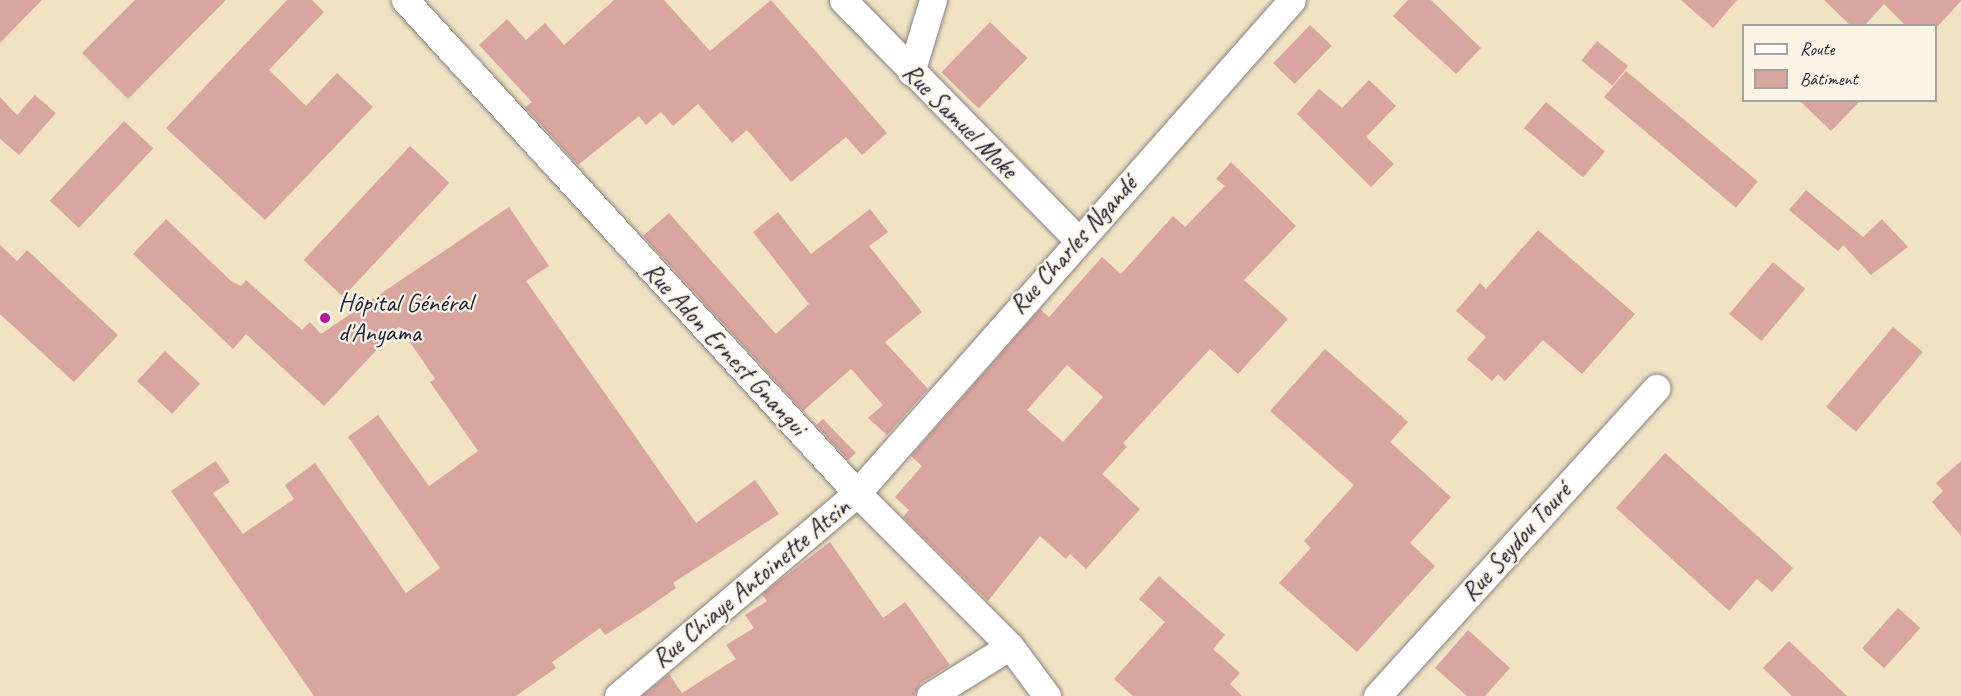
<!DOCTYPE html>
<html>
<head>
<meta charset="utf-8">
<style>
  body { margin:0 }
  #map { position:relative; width:1961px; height:696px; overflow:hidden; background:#f1e2c4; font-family:Caveat,sans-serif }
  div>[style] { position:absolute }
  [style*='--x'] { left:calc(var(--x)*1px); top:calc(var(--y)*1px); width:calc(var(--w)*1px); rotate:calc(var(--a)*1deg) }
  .building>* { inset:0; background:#d9a59f; transform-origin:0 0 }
  .roads { filter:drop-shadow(0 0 2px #8a8280) drop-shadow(0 0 2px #8a8280) }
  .minor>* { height:27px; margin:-13.5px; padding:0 13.5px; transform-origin:13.5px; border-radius:13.5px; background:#fff }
  .dots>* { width:16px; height:16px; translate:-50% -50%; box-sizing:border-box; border:3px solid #fcf5e5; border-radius:50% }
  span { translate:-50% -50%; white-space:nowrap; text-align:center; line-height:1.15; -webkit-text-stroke:4.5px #fcf5e5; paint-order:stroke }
  .street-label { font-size:26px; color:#22223b }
  .poi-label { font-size:26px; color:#22223b }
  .left { translate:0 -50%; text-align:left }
  .legend { position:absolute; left:1742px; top:24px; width:195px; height:78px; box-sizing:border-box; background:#fcf5e5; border:2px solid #a5a1a1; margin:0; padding:8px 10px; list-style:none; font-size:18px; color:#22223b }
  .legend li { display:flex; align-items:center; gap:12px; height:30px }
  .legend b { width:30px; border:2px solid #a5a1a1 }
</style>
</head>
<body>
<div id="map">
  <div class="building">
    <div style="clip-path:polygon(0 0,42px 0,0 43px)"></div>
    <div style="clip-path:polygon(135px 0,226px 0,128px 99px,82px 53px)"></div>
    <div style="clip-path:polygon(287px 0,312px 0,324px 12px,269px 70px,306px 106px,337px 73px,373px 107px,265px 220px,166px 128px)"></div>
    <div style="clip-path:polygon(614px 0,664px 0,710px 51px,771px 0,887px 133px,862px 155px,846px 137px,791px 182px,747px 130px,732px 143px,698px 104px,673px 126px,661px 112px,646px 125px,639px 116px,578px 165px,525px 107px,532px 102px,479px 45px,507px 19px,526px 40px,545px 23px,564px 45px)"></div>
    <div style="clip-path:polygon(1408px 0,1431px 0,1481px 48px,1456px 74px,1393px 16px)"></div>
    <div style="clip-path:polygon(1681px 0,1737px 0,1713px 28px)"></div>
    <div style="clip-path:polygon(1824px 0,1961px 0,1961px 1px,1938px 26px,1906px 26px,1884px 4px,1864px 26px,1851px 26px)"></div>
    <div style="left:990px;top:22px;width:52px;height:70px;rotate:44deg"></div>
    <div style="left:1310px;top:25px;width:30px;height:53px;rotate:44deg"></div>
    <div style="left:1597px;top:41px;width:40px;height:25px;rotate:39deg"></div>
    <div style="left:1626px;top:71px;width:172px;height:34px;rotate:40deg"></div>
    <div style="clip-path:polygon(1369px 80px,1396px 106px,1366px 137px,1394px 164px,1371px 187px,1297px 114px,1319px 89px,1342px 108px)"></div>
    <div style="clip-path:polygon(35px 95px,56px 113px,19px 155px,0 139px,0 97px,17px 115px)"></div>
    <div style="clip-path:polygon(1799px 100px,1861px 100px,1831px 131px)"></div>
    <div style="left:1546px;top:102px;width:77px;height:34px;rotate:40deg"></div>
    <div style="left:124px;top:121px;width:40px;height:109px;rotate:43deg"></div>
    <div style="left:410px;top:146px;width:54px;height:156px;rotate:43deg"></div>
    <div style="clip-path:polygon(evenodd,1231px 162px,1296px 226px,1244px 280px,1288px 319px,1238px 374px,1210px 349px,1123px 443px,1127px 447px,1102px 474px,1140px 509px,1086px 569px,1070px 554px,1066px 559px,1040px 536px,988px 601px,903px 517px,909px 510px,895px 497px,922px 466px,911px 456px,1040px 309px,1049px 317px,1102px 257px,1121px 274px,1173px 216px,1185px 227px,1225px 186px,1216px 179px,1231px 162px,1067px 365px,1103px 397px,1063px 442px,1027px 410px,1067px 365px)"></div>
    <div style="clip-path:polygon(1806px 190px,1863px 237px,1882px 219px,1908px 247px,1871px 275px,1843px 245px,1838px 251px,1789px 210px)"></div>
    <div style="clip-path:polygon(509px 207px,549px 266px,526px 281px,696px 523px,755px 480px,779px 514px,673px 583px,676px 588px,645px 610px,605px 635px,600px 628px,552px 662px,556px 668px,516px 696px,314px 696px,171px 491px,216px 461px,230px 482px,213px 493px,243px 534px,294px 499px,285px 485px,315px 463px,406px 593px,440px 568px,348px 437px,378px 415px,429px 486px,478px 451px,430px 382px,435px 379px,399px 326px,324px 406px,246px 334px,233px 349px,133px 254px,166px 219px,231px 281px,241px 286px,246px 280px,302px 330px,310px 322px,321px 334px)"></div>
    <div style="clip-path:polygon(870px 209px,888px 232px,869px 246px,922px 312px,885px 342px,928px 389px,887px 435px,868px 418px,883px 405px,851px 369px,803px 411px,643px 236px,669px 213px,776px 334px,809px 304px,753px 232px,778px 212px,811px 254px)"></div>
    <div style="clip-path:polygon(1538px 230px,1635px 314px,1582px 374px,1543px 340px,1505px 381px,1498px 374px,1492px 381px,1467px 359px,1486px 337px,1456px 311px,1480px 283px,1486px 289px)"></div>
    <div style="clip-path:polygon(0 245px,17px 261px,27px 250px,118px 335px,74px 382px,0 314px)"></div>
    <div style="left:1773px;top:262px;width:42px;height:68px;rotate:40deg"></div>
    <div style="left:1893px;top:327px;width:39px;height:104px;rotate:40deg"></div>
    <div style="clip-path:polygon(1325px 349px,1408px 422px,1390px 442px,1451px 497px,1410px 543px,1435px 566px,1357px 652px,1279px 583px,1311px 548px,1304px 541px,1354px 485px,1270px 411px)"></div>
    <div style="left:165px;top:351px;width:48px;height:41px;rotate:43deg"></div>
    <div style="clip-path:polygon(823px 419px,856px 453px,848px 460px,816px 425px)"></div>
    <div style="clip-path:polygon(1665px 453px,1793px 568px,1772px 592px,1757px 579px,1729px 611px,1616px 508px)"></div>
    <div style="clip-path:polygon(1961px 461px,1961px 536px,1932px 502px,1943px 491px,1936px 483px)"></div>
    <div style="clip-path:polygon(830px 542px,883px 618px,905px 602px,950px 665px,921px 683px,914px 696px,642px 696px,669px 674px,682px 693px,736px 659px,726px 645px,754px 628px,745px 615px,767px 601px,762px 594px)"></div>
    <div style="clip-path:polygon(1159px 576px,1225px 635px,1213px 649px,1240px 673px,1230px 684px,1242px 696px,1133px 696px,1114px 679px,1165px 622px,1139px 599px)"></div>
    <div style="left:1898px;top:608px;width:30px;height:54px;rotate:42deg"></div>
    <div style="clip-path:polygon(1468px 630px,1510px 668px,1485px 696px,1467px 696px,1435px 668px)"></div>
    <div style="clip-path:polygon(1789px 641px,1847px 696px,1792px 696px,1763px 668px)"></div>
  </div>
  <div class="roads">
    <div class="minor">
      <div style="--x:405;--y:0;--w:669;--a:47.48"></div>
      <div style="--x:857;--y:493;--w:216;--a:45"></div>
      <div style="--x:1010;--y:646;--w:62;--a:53.5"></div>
      <div style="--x:843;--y:0;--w:336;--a:45.6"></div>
      <div style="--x:911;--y:72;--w:75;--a:-73"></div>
      <div style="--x:618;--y:696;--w:314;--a:-40.3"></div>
      <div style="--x:857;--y:493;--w:657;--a:-48.58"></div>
      <div style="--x:930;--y:696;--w:94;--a:-32"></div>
      <div style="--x:1377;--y:696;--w:416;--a:-47.8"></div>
    </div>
  </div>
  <div class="dots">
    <div style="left:325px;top:318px;background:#b5179e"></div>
  </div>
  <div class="street-label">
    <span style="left:960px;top:121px;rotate:45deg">Rue Samuel Moke</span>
    <span style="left:1073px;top:245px;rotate:-48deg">Rue Charles Ngandé</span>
    <span style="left:725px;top:349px;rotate:47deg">Rue Adon Ernest Gnangui</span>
    <span style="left:1516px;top:542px;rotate:-48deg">Rue Seydou Touré</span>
    <span style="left:751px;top:583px;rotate:-40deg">Rue Chiaye Antoinette Atsin</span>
  </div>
  <div class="poi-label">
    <span class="left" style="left:338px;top:318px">Hôpital Général<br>d'Anyama</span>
  </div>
  <ul class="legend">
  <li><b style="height:8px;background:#fff"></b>Route</li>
  <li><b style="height:16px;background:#d9a59f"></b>Bâtiment</li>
  </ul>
</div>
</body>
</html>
